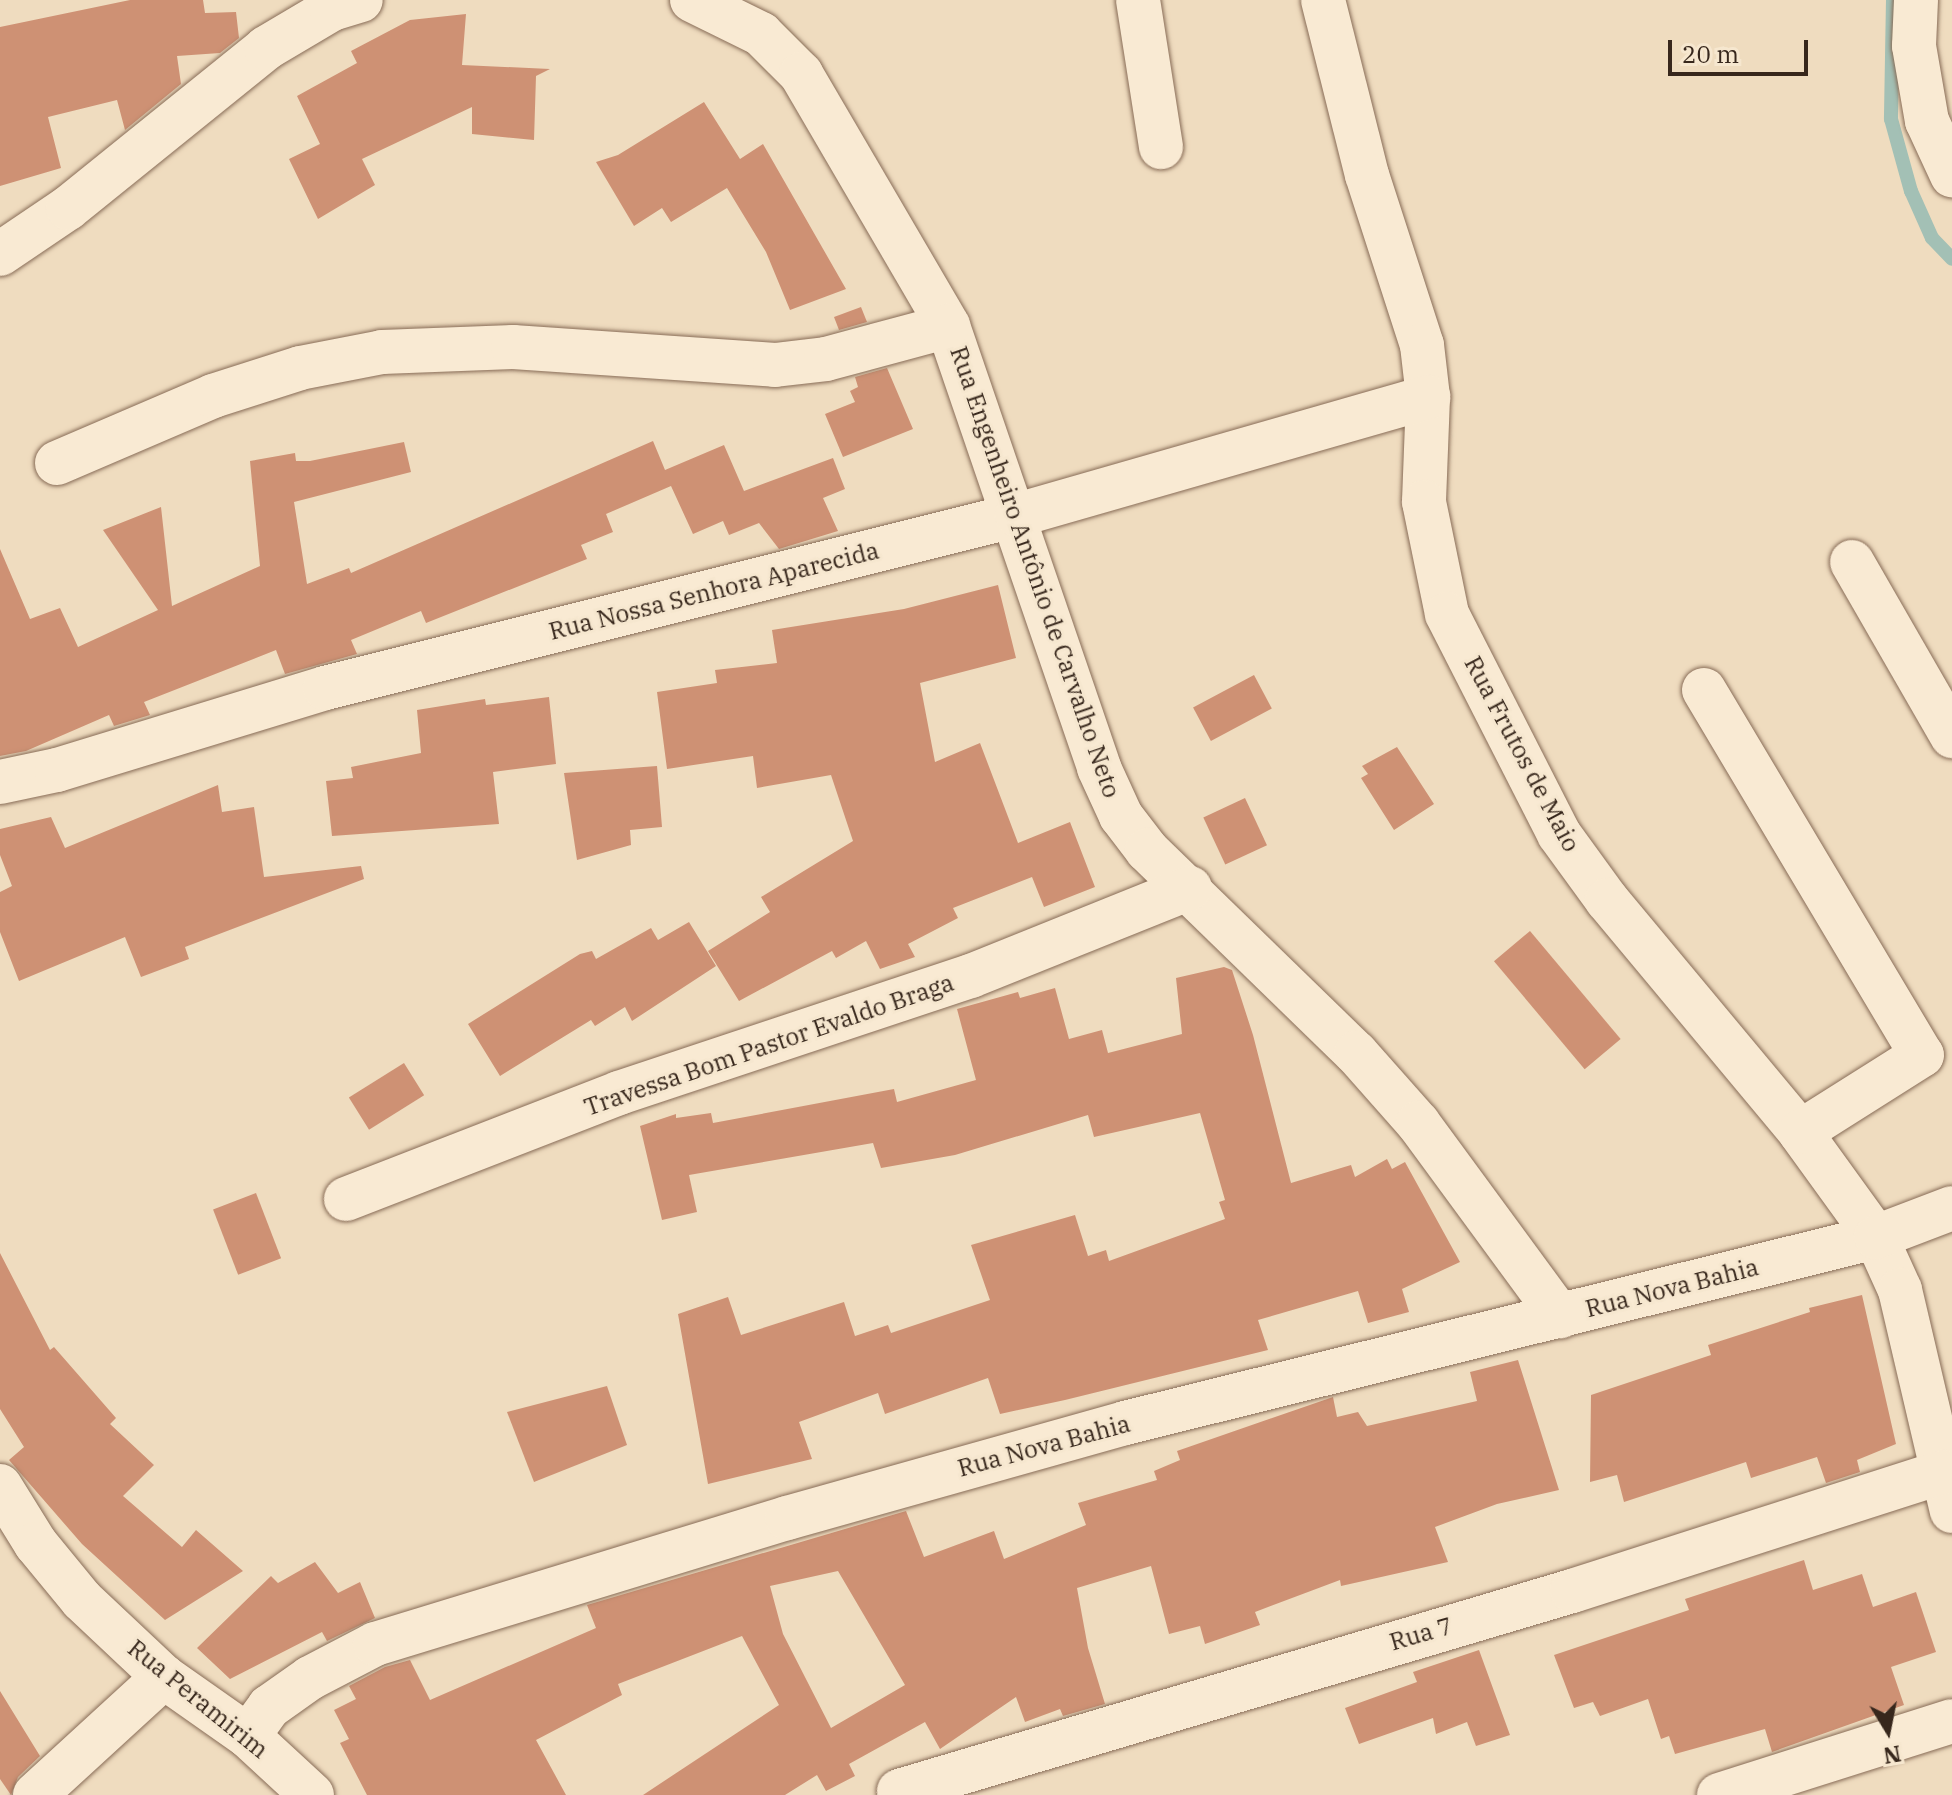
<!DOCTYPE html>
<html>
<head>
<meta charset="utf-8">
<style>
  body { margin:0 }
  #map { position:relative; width:1952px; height:1795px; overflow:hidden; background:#efdcbf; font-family:"IBM Plex Serif",serif }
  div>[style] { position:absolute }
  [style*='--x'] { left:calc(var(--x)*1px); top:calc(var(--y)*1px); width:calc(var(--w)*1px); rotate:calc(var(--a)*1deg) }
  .stream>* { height:14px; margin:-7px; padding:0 7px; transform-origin:7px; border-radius:7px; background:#a3c0b5 }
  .building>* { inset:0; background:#ce9174; transform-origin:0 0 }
  .roads { filter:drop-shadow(0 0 2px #886c57) drop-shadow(0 0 2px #886c57) }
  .minor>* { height:44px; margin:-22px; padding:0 22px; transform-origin:22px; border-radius:22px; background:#f9ead3 }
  span { translate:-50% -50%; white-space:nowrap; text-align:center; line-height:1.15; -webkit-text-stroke:6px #f6e7cf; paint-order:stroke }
  .street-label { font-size:24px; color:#37271c }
  .north { position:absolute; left:1848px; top:1691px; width:80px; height:80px; -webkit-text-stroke:6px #f6e7cf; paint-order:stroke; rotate:170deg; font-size:22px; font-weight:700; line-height:32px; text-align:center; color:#37271c }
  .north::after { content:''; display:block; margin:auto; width:28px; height:36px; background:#37271c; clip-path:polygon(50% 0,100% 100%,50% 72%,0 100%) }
  .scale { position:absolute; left:1668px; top:40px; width:140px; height:36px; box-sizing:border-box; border:4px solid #37271c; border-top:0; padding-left:10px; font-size:24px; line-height:28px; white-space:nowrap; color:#37271c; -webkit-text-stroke:6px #f6e7cf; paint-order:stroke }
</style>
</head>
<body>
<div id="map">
  <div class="stream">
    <div style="--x:1893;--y:0;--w:119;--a:91"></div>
    <div style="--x:1891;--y:119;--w:75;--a:74.5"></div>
    <div style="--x:1911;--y:191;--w:51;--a:65.9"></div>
    <div style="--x:1932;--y:238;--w:29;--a:46"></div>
  </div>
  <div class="building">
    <div style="clip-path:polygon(130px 0,203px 0,205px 13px,236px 12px,239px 38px,220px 53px,177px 56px,181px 84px,125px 130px,117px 100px,48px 117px,61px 168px,0 186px,0 27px)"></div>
    <div style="clip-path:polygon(466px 14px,462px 65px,550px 69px,536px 76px,534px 140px,472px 134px,472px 107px,362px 159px,375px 185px,318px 219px,289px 159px,320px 144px,297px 96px,357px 63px,351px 51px,410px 20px)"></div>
    <div style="clip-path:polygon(704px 102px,740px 159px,763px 144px,846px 289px,790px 310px,766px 252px,727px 188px,671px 222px,662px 208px,634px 226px,596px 162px,618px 155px)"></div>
    <div style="clip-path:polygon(861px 307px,867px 322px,839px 330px,834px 317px)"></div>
    <div style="clip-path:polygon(887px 368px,913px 429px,843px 457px,825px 414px,855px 402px,850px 391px,858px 387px,855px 377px)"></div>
    <div style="clip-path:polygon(653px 441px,665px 470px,724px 445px,744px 491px,833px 458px,845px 489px,823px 498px,838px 531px,779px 549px,759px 523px,729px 535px,723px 521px,693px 534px,671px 486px,606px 514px,613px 532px,581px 545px,587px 559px,426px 623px,421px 611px,351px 640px,357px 654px,285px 674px,276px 650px,144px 702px,150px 715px,114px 726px,109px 715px,26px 751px,0 756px,0 549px,30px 619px,60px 608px,78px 647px,158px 610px,103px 530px,161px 507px,172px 606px,260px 566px,250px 461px,295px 453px,296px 461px,310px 461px,404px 442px,411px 472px,294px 502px,307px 584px,349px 568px,351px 573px)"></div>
    <div style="clip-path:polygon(998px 585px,1016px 658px,920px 683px,935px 762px,980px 743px,1018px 843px,1070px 822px,1095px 887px,1044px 907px,1032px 877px,953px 908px,958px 918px,908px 944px,915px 957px,880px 969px,866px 941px,836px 958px,832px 951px,739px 1001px,708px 951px,770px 912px,761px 897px,853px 841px,831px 775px,757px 788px,753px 756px,667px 769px,657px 692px,717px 683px,715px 670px,777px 663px,772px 630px,904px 609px)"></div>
    <div style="left:1254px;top:675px;width:38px;height:69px;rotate:62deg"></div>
    <div style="clip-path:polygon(549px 697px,556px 764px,493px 772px,499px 824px,332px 836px,326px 781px,353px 778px,351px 767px,421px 753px,417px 710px,485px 699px,486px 705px)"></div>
    <div style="clip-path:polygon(1397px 747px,1434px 804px,1394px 830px,1361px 778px,1368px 774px,1362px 766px)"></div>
    <div style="clip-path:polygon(657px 766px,662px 827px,630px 830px,631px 845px,577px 860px,564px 773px)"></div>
    <div style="clip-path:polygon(218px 785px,222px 812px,254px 807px,264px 877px,361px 866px,364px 879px,185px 947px,189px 959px,141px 977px,125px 937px,19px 981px,0 932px,0 892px,12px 886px,0 855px,0 829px,51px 817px,65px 848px)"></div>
    <div style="left:1245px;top:798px;width:52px;height:46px;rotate:65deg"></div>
    <div style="clip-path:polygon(689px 922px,716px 966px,632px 1021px,625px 1007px,595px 1026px,591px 1020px,500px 1076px,468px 1024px,580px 954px,592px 951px,596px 959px,651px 928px,658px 940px)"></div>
    <div style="left:1530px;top:931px;width:141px;height:47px;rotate:50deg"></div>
    <div style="clip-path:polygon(1224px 967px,1232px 970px,1253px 1035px,1291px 1183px,1351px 1165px,1355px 1177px,1387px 1159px,1392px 1169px,1405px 1162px,1460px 1262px,1402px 1289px,1409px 1312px,1368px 1323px,1358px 1291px,1258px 1320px,1268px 1350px,1065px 1400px,1000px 1414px,988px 1378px,885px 1414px,878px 1393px,799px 1422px,812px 1459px,708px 1484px,678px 1314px,728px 1297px,741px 1335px,844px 1302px,855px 1336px,888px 1325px,891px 1333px,990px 1300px,971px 1245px,1075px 1215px,1088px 1256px,1106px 1250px,1109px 1261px,1225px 1219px,1219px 1202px,1225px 1200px,1200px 1113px,1094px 1137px,1088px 1115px,955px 1155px,881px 1168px,873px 1143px,689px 1175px,697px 1212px,662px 1220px,640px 1126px,676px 1114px,676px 1118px,711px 1113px,713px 1123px,894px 1089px,897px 1102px,976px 1080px,957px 1009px,1018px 992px,1020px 998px,1055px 988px,1069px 1039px,1102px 1030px,1108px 1053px,1182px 1034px,1176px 978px)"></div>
    <div style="left:404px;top:1063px;width:38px;height:65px;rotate:58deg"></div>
    <div style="left:256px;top:1193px;width:70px;height:46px;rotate:69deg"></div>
    <div style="clip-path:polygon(0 1253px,50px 1350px,54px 1347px,116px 1418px,110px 1424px,154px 1465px,123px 1496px,182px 1547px,196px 1530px,243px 1571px,165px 1620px,82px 1544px,9px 1460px,24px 1447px,0 1409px)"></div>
    <div style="clip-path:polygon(1862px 1295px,1896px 1444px,1857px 1460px,1860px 1472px,1826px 1483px,1817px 1457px,1751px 1478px,1746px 1462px,1624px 1502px,1617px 1475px,1590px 1482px,1591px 1395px,1711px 1355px,1708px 1345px,1810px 1312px,1809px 1308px)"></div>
    <div style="clip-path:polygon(evenodd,1518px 1360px,1559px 1490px,1497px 1504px,1435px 1527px,1448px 1562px,1341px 1586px,1340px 1580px,1255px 1612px,1260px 1625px,1205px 1644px,1200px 1626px,1169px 1634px,1151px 1566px,1077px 1588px,1088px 1648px,1105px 1704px,1063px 1716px,1060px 1709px,1025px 1722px,1016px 1697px,940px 1749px,925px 1722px,849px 1764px,855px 1776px,826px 1791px,817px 1775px,785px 1795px,643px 1795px,779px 1705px,742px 1636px,618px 1684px,622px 1695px,536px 1740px,566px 1795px,367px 1795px,340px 1743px,349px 1739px,334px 1710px,356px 1699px,349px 1686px,385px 1667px,410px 1660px,430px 1700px,596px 1628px,587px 1605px,906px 1511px,924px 1557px,994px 1531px,1004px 1559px,1086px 1525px,1078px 1503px,1157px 1480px,1154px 1471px,1180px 1460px,1177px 1451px,1333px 1397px,1337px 1417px,1358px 1412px,1367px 1426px,1477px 1401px,1470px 1372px,1518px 1360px,838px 1571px,905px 1685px,831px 1728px,783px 1634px,770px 1586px,838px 1571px)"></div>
    <div style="clip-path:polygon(607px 1386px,627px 1445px,534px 1482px,507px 1412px)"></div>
    <div style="clip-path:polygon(1804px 1560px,1813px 1590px,1862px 1574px,1873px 1607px,1916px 1592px,1936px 1652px,1891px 1667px,1904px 1705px,1772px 1752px,1765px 1729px,1675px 1754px,1669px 1736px,1661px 1739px,1648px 1699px,1600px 1716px,1593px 1702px,1574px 1708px,1554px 1655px,1689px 1610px,1685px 1599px)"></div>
    <div style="clip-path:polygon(315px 1562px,338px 1593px,360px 1582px,375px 1618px,327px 1641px,322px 1632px,230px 1679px,197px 1648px,271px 1576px,278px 1583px)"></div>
    <div style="clip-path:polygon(1479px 1650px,1510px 1735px,1476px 1746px,1467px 1722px,1436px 1734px,1433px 1718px,1359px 1744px,1345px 1708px,1417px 1682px,1413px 1672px)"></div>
    <div style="clip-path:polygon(0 1691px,40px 1756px,18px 1777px,11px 1795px,0 1779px)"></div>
  </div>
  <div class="roads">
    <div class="minor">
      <div style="--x:692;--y:0;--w:77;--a:26.2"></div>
      <div style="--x:761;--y:34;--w:57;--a:45"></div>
      <div style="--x:801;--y:74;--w:292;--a:59.7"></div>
      <div style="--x:948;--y:326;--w:467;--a:71.1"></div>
      <div style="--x:1099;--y:768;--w:53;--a:65.4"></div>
      <div style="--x:1121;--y:816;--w:43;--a:52.6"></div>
      <div style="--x:1147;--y:850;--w:291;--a:44.2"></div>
      <div style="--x:1356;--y:1053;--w:94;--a:48.5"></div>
      <div style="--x:1418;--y:1123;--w:240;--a:53.7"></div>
      <div style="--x:1138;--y:0;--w:149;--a:81.1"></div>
      <div style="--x:1323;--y:0;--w:180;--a:75.9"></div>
      <div style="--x:1367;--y:175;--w:179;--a:72.1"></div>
      <div style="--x:1422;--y:345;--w:52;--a:83.4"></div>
      <div style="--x:1428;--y:397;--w:105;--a:92.2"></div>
      <div style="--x:1424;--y:502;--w:114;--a:78.4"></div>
      <div style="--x:1447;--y:614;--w:247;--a:63"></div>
      <div style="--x:1559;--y:834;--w:82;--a:54"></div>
      <div style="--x:1607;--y:900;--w:302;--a:50.2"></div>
      <div style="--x:1800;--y:1132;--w:130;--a:54.1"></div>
      <div style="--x:1876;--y:1237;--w:58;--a:65.6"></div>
      <div style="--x:1900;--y:1290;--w:227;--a:76.8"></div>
      <div style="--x:1916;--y:0;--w:46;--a:92.5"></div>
      <div style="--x:1914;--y:46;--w:76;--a:80.2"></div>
      <div style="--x:1927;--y:121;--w:60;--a:65.2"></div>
      <div style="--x:0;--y:254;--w:82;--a:-34.1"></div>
      <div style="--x:68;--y:208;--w:255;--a:-38.9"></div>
      <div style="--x:266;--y:48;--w:77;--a:-30.6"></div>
      <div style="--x:332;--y:9;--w:30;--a:-17"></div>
      <div style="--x:57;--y:463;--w:170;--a:-23.2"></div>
      <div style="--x:213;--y:396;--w:91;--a:-17.8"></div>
      <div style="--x:300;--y:368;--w:84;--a:-11"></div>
      <div style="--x:382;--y:352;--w:131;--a:-2.2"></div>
      <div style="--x:513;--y:347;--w:263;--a:3.9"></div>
      <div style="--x:775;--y:365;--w:51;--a:-6.7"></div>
      <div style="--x:826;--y:359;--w:126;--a:-15.1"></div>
      <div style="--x:1852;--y:562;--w:201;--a:60.1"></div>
      <div style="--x:1704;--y:690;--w:425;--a:59.2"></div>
      <div style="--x:1922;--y:1055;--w:144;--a:147.7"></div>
      <div style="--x:0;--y:782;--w:58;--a:-11.9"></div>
      <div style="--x:57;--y:770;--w:280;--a:-17"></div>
      <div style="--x:325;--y:688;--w:713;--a:-14.04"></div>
      <div style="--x:1017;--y:515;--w:428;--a:-16"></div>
      <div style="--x:346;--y:1199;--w:293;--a:-21.2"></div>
      <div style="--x:619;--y:1093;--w:371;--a:-18.4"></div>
      <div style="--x:971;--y:976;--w:236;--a:-21.9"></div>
      <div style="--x:0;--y:1486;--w:68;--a:58.2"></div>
      <div style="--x:36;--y:1544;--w:72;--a:50.6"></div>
      <div style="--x:82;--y:1600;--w:112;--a:43.2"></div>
      <div style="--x:164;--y:1677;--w:103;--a:35.1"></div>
      <div style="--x:248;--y:1736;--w:87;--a:42.7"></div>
      <div style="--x:248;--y:1736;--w:36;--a:-54"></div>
      <div style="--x:269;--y:1707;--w:50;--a:-35.3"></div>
      <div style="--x:310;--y:1678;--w:73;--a:-27.6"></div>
      <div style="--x:375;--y:1644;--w:431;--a:-17"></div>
      <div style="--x:787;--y:1518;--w:351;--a:-15.7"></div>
      <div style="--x:1125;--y:1423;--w:774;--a:-13.91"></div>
      <div style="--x:1876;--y:1237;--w:81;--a:-20.9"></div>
      <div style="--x:899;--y:1791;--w:702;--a:-16.55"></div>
      <div style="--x:1572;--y:1591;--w:389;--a:-17.8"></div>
      <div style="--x:35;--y:1795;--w:175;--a:-42.5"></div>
      <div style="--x:1719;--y:1795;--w:244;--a:-17.6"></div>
    </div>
  </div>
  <div class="street-label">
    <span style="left:1035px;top:572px;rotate:71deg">Rua Engenheiro Antônio de Carvalho Neto</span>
    <span style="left:714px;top:591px;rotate:-14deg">Rua Nossa Senhora Aparecida</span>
    <span style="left:1522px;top:754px;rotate:62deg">Rua Frutos de Maio</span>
    <span style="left:769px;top:1045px;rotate:-19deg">Travessa Bom Pastor Evaldo Braga</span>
    <span style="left:1672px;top:1288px;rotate:-14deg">Rua Nova Bahia</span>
    <span style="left:1044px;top:1446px;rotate:-15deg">Rua Nova Bahia</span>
    <span style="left:1421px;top:1634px;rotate:-16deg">Rua 7</span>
    <span style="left:198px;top:1699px;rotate:39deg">Rua Peramirim</span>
  </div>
  <div class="north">N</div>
  <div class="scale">20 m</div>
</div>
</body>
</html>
